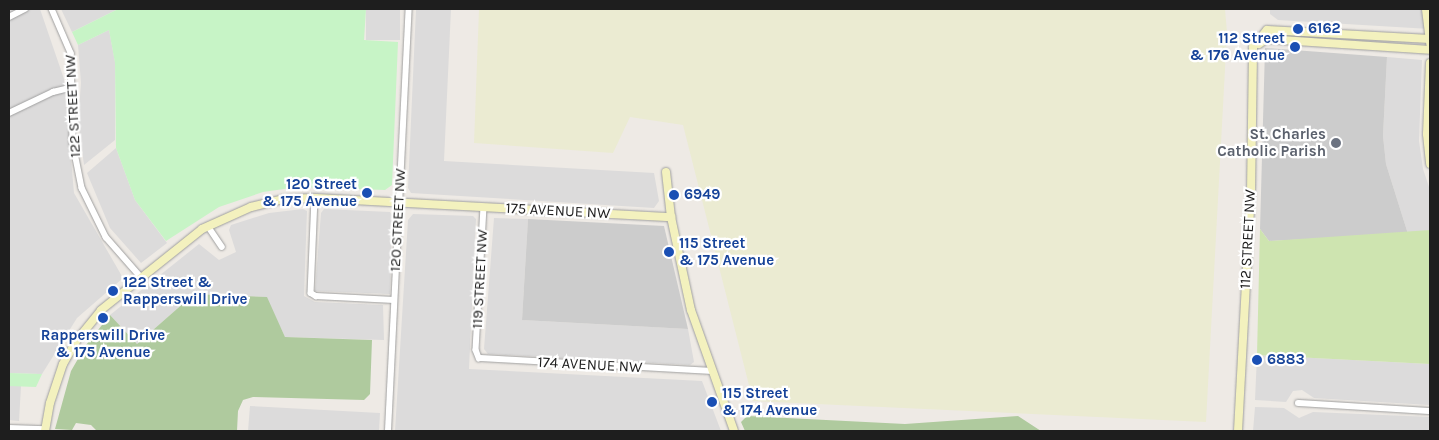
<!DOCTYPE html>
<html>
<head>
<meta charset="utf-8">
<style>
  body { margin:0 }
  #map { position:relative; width:1439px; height:440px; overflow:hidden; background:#eeeae5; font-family:Karla,sans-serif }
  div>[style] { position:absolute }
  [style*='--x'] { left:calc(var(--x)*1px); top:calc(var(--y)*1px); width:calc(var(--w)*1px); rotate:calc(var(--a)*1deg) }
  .residential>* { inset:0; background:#dcdbdb; transform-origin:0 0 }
  .religious>* { inset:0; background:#ccc }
  .farmland>* { inset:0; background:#ebebd2 }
  .grass>* { inset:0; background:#cee4b0 }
  .forest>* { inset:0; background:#afca9e }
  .park>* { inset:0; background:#c7f4c6 }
  .roads { filter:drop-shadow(0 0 1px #9f9f9f) drop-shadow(0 0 1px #9f9f9f) }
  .street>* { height:5.5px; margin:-2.75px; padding:0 2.75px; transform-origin:2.75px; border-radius:2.75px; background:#fff }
  .secondary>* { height:8px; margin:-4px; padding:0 4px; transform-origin:4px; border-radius:4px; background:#f3f1be }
  .dots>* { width:14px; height:14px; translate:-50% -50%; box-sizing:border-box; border:2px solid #fff; border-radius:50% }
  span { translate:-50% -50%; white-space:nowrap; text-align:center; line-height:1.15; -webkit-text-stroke:4.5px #fff; paint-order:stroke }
  .transit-label { font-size:15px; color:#164399; font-weight:700 }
  .left { translate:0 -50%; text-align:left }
  .right { translate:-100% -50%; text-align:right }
  .street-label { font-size:15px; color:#1e1e1e }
  .worship-label { font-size:15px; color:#5b616d; font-weight:700 }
  .frame { position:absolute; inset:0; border:10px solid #1e1e1e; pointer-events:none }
</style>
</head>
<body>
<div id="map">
  <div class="residential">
    <div style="clip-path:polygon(9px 9px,40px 9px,64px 79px,74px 193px,123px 278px,77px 318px,42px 374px,9px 373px)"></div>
    <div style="clip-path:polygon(61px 9px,118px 9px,72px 32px)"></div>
    <div style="left:366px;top:9px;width:34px;height:31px"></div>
    <div style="clip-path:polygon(416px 9px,451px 9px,444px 161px,654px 173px,659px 201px,654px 208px,411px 193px,408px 188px)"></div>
    <div style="clip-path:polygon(1270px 9px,1430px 9px,1430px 29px,1278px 20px,1270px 14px)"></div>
    <div style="clip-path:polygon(109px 30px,115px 62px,115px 140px,84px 165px,78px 122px,81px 83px,78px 45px)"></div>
    <div style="clip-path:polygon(1387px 57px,1422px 60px,1419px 141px,1423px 169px,1430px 190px,1430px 230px,1408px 234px,1386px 164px,1383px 136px)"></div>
    <div style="clip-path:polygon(116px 148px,135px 200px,167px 243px,141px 263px,110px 228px,87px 173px)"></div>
    <div style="clip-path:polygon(303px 209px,307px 211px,304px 296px,315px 302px,383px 305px,384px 340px,285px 337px,266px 297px,194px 294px,137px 344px,110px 315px,199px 244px,219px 260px,236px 252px,229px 230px,231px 225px,269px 213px)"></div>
    <div style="clip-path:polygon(324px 209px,390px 212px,392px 215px,390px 294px,315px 291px,321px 213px)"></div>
    <div style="clip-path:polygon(413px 214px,473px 216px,476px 219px,469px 369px,702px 381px,721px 431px,395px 431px,408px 220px)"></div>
    <div style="clip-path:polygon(494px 218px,528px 219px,522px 320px,688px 329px,694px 362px,690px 365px,488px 354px,484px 349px)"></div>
    <div style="clip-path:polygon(1257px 355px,1430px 364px,1430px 405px,1314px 398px,1302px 390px,1293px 391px,1286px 402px,1255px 400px)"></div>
    <div style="clip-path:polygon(9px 386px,21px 386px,19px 421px,9px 420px)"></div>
    <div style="clip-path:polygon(250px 406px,380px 413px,379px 431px,248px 431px)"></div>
    <div style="clip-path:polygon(1255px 407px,1284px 408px,1299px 418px,1313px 412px,1430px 417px,1430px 431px,1253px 431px)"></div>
  </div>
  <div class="religious">
    <div style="clip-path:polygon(1265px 48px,1387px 57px,1383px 136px,1386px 164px,1408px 234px,1269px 241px,1260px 229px)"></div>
    <div style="clip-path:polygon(528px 219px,664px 226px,688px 329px,522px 320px)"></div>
  </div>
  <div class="farmland">
    <div style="clip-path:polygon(479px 9px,1225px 9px,1227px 32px,1206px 422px,753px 401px,683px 125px,630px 117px,613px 153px,474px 143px)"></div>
  </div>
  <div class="grass">
    <div style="clip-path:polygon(1260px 229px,1269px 241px,1430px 230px,1430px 364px,1257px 355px)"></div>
  </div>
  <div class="forest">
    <div style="clip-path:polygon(194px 294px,267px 297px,285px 337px,372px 340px,370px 394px,364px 400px,253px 397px,243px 400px,238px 411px,237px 431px,97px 431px,91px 425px,76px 423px,72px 430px,55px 429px,71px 371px,86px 345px,110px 315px,137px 344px)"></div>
    <div style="clip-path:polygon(747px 416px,905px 424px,1018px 416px,1041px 431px,745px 431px,741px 422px)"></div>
  </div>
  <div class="park">
    <div style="clip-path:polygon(118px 9px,366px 9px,364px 40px,398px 42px,392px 185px,385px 190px,302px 187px,299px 182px,291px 183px,291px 188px,263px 192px,219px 207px,166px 241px,135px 200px,116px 148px,115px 63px,109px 30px,78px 45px,72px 32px)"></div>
    <div style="clip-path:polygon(9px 373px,42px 374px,36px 387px,9px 386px)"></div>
  </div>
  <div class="roads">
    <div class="street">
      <div style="--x:52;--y:9;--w:48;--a:66.6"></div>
      <div style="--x:71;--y:53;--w:90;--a:88.7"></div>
      <div style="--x:73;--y:143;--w:46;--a:78.7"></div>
      <div style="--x:82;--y:188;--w:55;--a:63.9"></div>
      <div style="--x:106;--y:237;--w:53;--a:48.8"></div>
      <div style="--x:9;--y:17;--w:18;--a:-27"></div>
      <div style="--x:9;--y:113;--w:49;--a:-25.5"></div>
      <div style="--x:53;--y:92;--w:21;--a:-14"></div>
      <div style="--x:315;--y:198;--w:95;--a:92.4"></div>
      <div style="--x:311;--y:293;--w:6;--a:31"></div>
      <div style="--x:316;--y:296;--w:78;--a:2.9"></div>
      <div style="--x:484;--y:207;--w:143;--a:93.2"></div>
      <div style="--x:476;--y:350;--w:9;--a:69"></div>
      <div style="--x:479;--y:358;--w:231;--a:3.2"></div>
      <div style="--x:208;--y:226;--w:25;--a:56"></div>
      <div style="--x:1298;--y:403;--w:132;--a:3.5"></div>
      <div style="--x:9;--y:428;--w:36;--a:2"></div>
      <div style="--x:388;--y:431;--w:423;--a:-87.2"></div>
    </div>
    <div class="secondary">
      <div style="--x:1426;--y:9;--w:35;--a:83"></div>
      <div style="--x:1259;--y:44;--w:9;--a:-36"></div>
      <div style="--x:1266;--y:39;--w:164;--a:3.8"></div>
      <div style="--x:1253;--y:47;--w:22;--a:-51"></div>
      <div style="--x:1267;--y:30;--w:163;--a:3.2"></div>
      <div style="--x:1430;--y:63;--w:71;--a:92.4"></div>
      <div style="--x:1427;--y:134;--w:30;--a:84"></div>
      <div style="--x:666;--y:172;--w:45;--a:83.7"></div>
      <div style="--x:671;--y:217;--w:95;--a:77.9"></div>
      <div style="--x:691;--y:310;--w:128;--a:70.4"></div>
      <div style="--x:45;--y:431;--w:28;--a:-80"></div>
      <div style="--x:50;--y:403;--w:41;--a:-71.6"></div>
      <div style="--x:63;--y:364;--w:28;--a:-60"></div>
      <div style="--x:77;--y:340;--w:38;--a:-51"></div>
      <div style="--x:101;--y:310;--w:129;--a:-38.7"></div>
      <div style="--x:202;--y:229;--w:54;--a:-24.2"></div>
      <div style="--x:251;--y:207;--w:34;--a:-14"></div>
      <div style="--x:284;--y:199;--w:31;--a:-2"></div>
      <div style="--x:315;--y:198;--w:357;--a:3.1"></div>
      <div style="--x:1238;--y:431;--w:237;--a:-86.9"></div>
      <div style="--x:1251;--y:194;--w:147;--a:-89.2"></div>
    </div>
  </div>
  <div class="dots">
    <div style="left:1298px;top:29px;background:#1a4fb4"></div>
    <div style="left:1295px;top:47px;background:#1a4fb4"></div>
    <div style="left:1336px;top:143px;background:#6b7280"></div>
    <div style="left:367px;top:193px;background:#1a4fb4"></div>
    <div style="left:674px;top:195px;background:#1a4fb4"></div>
    <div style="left:669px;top:252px;background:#1a4fb4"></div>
    <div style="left:113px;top:291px;background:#1a4fb4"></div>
    <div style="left:103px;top:318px;background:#1a4fb4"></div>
    <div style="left:1257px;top:360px;background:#1a4fb4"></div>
    <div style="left:712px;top:402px;background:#1a4fb4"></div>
  </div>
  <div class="transit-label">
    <span class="left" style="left:1308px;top:29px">6162</span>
    <span class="right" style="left:1285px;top:47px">112 Street<br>&amp; 176 Avenue</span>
    <span class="right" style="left:357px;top:193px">120 Street<br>&amp; 175 Avenue</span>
    <span class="left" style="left:684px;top:195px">6949</span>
    <span class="left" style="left:679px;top:252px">115 Street<br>&amp; 175 Avenue</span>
    <span class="left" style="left:123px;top:291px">122 Street &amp;<br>Rapperswill Drive</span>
    <span style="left:103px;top:344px">Rapperswill Drive<br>&amp; 175 Avenue</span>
    <span class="left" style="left:1267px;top:360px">6883</span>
    <span class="left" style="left:722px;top:402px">115 Street<br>&amp; 174 Avenue</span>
  </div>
  <div class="street-label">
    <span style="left:73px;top:106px;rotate:-93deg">122 STREET NW</span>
    <span style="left:558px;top:211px;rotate:3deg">175 AVENUE NW</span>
    <span style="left:398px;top:220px;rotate:-87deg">120 STREET NW</span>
    <span style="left:1248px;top:239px;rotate:-87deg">112 STREET NW</span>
    <span style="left:480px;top:279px;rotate:-87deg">119 STREET NW</span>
    <span style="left:590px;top:365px;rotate:3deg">174 AVENUE NW</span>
  </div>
  <div class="worship-label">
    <span class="right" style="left:1326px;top:143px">St. Charles<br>Catholic Parish</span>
  </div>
  <div class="frame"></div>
</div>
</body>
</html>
